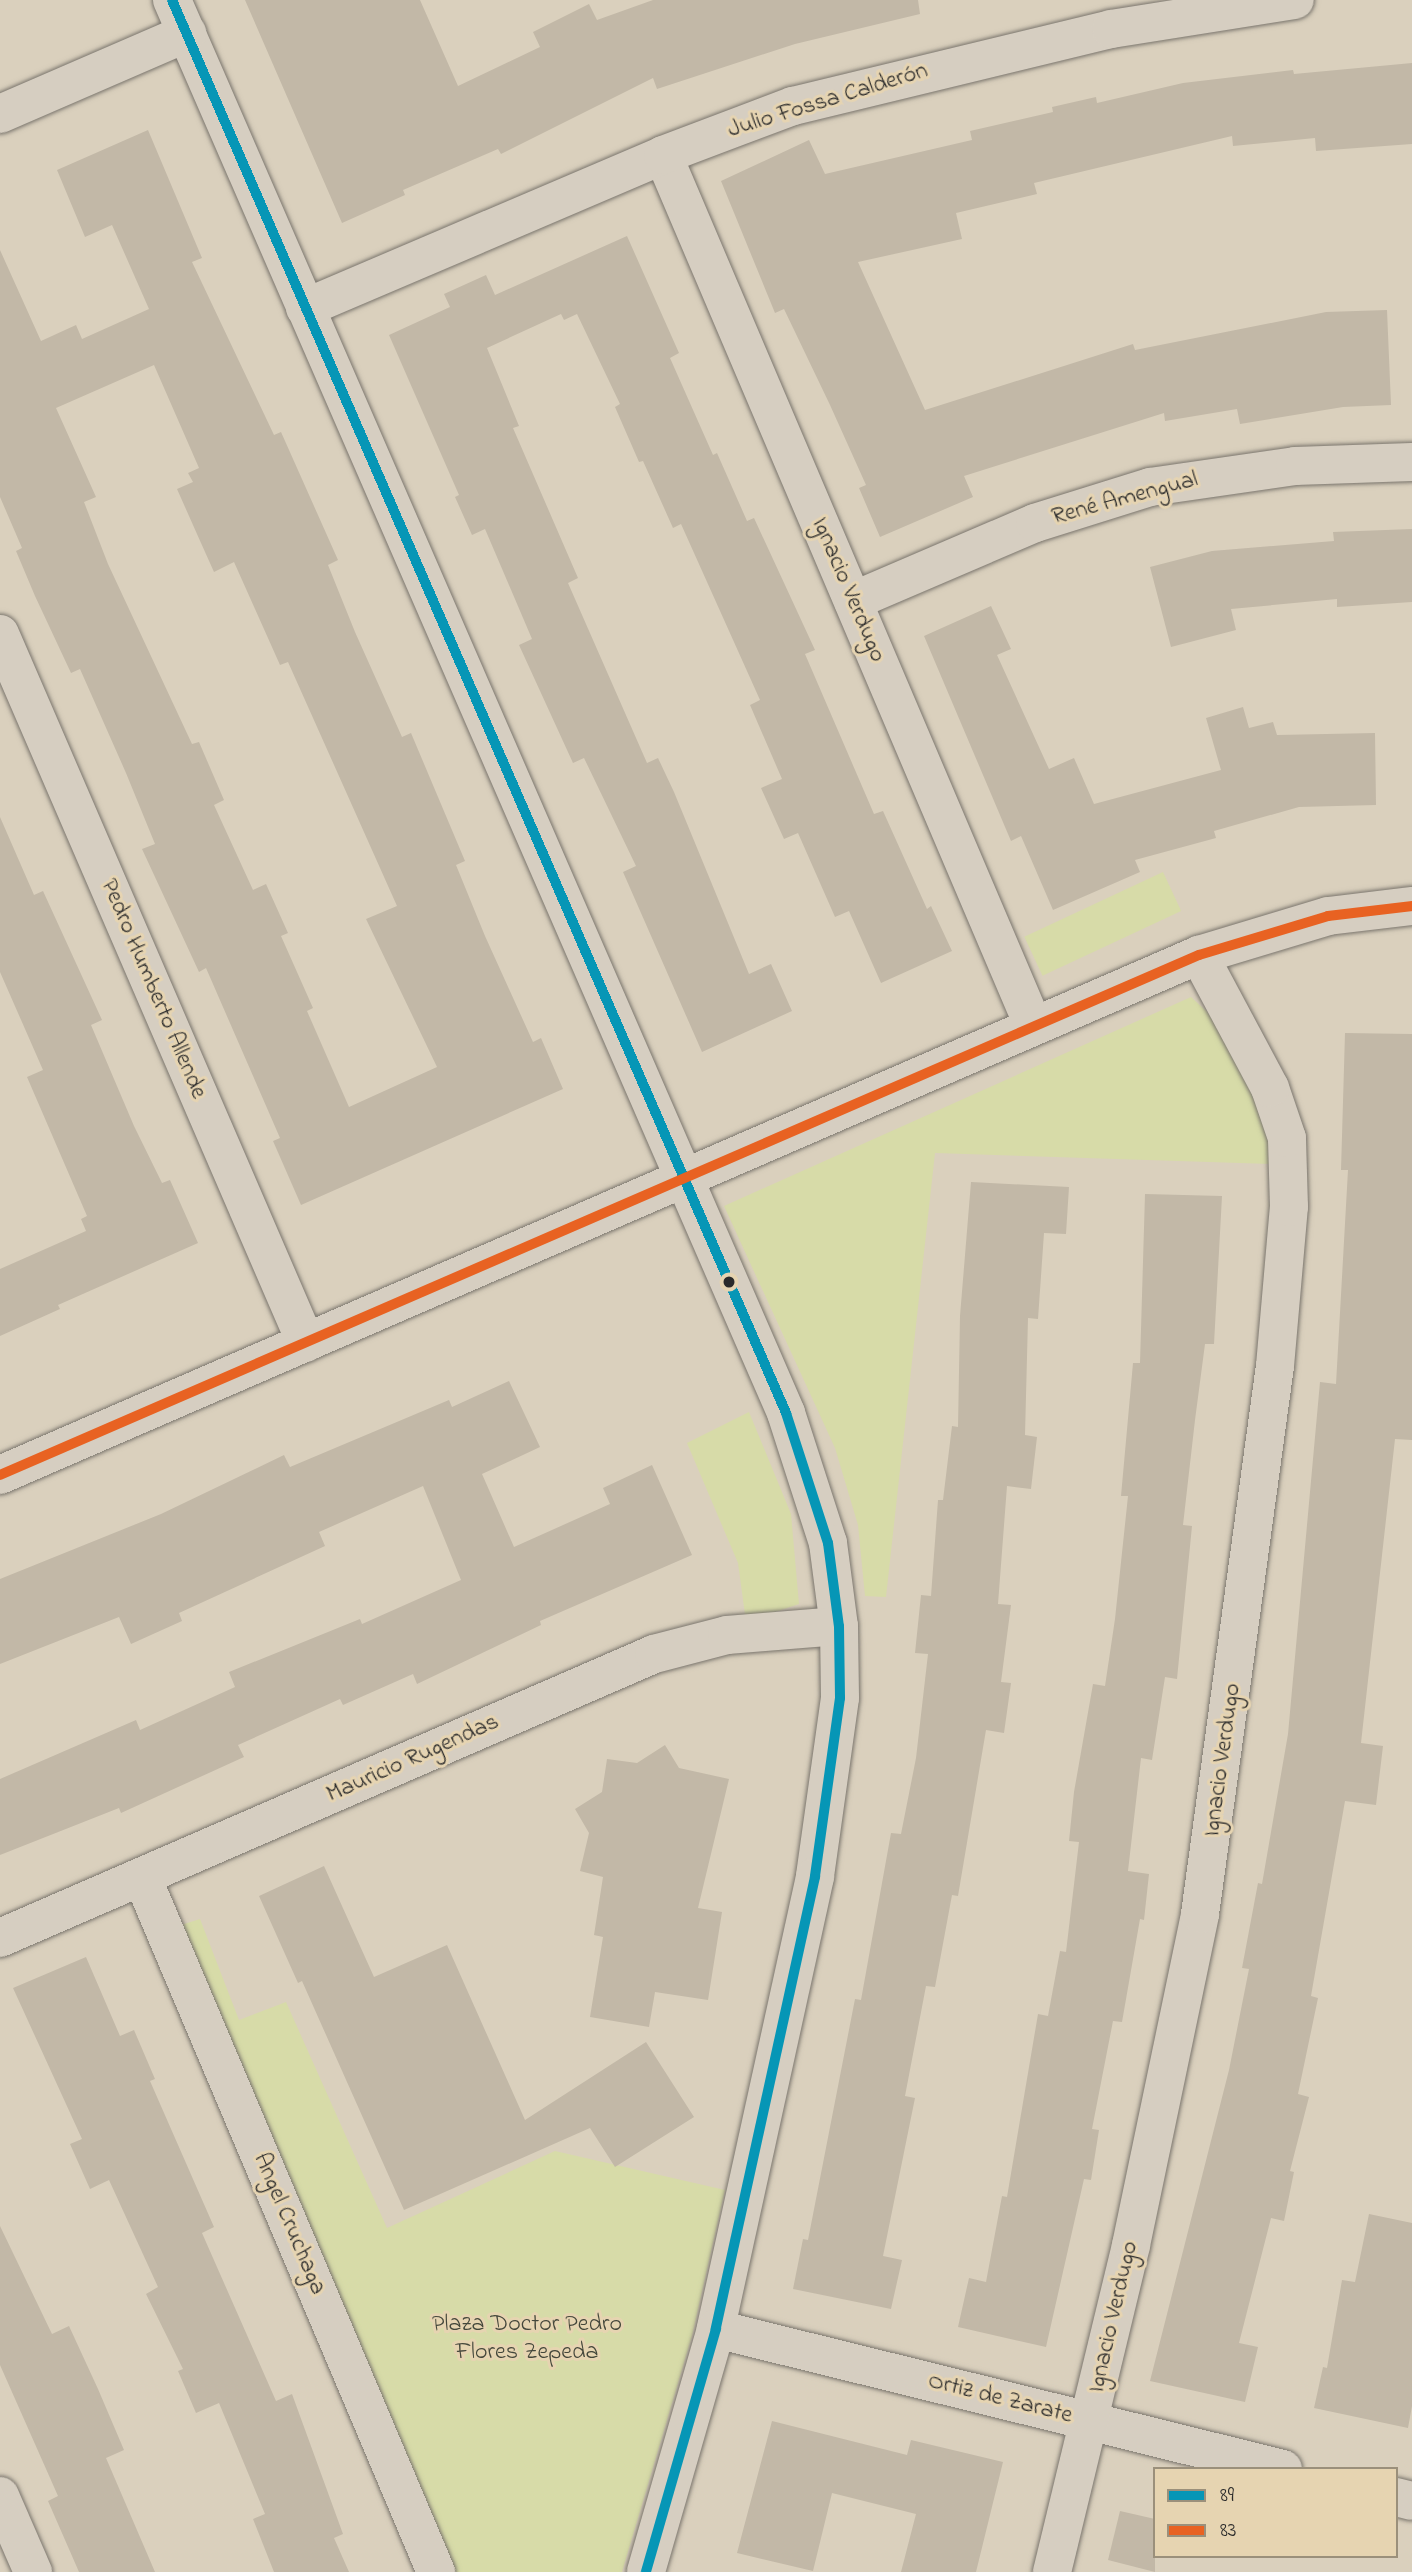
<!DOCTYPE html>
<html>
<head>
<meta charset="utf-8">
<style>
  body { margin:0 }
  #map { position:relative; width:1412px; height:2572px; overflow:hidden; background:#dad0bd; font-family:"Indie Flower",sans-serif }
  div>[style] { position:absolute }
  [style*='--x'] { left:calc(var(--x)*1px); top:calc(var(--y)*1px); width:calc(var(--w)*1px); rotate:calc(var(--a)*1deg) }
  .green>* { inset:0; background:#d7dba8; transform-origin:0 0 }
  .building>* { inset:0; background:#c2b8a7 }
  .roads { filter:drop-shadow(0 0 2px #7a756d) drop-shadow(0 0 2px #7a756d) }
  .minor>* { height:38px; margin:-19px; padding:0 19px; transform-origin:19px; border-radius:19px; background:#d6cec1 }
  .bus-1>* { height:10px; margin:-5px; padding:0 5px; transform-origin:5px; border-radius:5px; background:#0696b6 }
  .bus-2>* { height:10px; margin:-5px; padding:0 5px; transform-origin:5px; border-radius:5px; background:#e86222 }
  .dots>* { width:19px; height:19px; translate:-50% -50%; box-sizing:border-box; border:4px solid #e6d4b1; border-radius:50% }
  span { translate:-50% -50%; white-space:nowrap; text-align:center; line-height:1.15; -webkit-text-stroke:6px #e6d4b1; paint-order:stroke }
  .street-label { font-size:24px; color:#2b2b2b }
  .park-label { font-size:24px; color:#44473b }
  .legend { position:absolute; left:1153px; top:2467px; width:245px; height:91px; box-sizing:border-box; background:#e6d4b1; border:2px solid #9b907b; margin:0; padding:9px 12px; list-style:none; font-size:21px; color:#2b2b2b }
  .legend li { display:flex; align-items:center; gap:14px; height:35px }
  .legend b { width:35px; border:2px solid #9b907b }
</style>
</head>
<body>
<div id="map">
  <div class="green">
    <div style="left:1163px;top:872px;width:43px;height:153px;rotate:65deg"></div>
    <div style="clip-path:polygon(1191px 997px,1229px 1032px,1271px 1125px,1271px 1164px,935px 1153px,886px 1597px,865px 1596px,858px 1525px,835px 1448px,724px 1206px)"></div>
    <div style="clip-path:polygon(749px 1412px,791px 1514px,799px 1604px,746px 1622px,738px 1563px,687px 1443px)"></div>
    <div style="clip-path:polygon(200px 1919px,239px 2020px,286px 2002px,387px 2228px,555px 2151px,725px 2190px,692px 2336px,622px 2572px,450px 2572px,178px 1926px)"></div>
  </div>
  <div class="building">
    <div style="clip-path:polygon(245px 0,420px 0,458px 86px,540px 47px,533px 32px,589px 4px,597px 20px,653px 0,918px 0,920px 14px,795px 44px,657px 89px,653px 78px,501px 154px,498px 149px,403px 190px,405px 195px,342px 223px)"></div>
    <div style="clip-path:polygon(1412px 63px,1412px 144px,1316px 151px,1315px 138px,1233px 146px,1232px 136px,1034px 183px,1037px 194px,956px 213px,962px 239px,858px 262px,925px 410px,1133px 344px,1135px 350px,1326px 312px,1387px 310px,1391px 405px,1343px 407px,1240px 424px,1237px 409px,1165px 421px,1164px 413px,964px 476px,973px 497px,880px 537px,859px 488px,866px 485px,830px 405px,784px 309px,775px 313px,721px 181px,809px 140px,825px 174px,972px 140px,970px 131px,1053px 112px,1052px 107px,1096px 97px,1097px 103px,1183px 83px,1293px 70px,1294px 74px)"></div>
    <div style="clip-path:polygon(evenodd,148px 130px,202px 258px,192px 262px,274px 435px,281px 432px,338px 560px,328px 565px,355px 632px,402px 737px,411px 733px,465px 861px,456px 865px,485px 936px,533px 1042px,541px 1038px,563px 1089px,301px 1205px,273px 1141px,280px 1138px,206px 968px,199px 972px,142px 849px,155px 844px,126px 773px,80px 669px,71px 673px,35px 596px,16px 551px,22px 548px,0 497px,0 250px,41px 341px,76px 325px,82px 339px,149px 309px,112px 225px,85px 237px,57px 170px,148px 130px,154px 365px,199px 468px,188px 473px,193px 482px,177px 489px,201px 543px,214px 572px,234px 562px,280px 665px,288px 662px,397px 906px,366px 919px,437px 1067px,349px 1107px,307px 1011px,313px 1008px,281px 936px,288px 933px,266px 884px,253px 890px,214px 805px,224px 800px,199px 742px,192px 744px,108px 564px,84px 502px,96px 497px,56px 408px,154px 365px)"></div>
    <div style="clip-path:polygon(627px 236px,679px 353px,670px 358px,713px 455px,717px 453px,747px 521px,754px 518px,815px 650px,805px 654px,874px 814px,883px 811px,927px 909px,931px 906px,952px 951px,881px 983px,849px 911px,835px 917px,798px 833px,784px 839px,761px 788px,782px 779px,750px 705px,760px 700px,681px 524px,673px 528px,643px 461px,639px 462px,615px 407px,620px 404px,577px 314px,564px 320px,561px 314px,487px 348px,519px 426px,513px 428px,578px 578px,568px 583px,647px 763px,658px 758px,674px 792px,749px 974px,771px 964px,792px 1011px,702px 1052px,623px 872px,636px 866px,584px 758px,573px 763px,519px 645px,532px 639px,485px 529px,472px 535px,455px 497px,459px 495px,389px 335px,450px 307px,444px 294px,486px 275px,495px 295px)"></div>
    <div style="clip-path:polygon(1412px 529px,1412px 602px,1337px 607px,1337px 599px,1231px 609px,1236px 630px,1171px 647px,1150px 567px,1212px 551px,1334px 541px,1333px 532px)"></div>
    <div style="clip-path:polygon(991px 606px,1011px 649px,997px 655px,1049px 769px,1074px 758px,1094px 804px,1221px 770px,1206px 718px,1243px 707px,1249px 728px,1273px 722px,1277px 735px,1375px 733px,1376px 805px,1299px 807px,1214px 831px,1216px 838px,1135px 860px,1140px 872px,1053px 910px,1021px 836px,1011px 841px,924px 636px)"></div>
    <div style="clip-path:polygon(0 817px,34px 895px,43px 891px,102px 1020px,91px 1025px,134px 1126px,162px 1183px,170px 1180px,198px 1243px,58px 1305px,60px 1309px,0 1336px,0 1269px,86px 1231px,81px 1219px,87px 1216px,27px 1077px,43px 1070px,0 972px)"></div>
    <div style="clip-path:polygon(1345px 1033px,1412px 1034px,1412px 1440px,1395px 1439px,1361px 1743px,1383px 1746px,1376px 1805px,1345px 1801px,1311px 1996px,1318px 1998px,1298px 2094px,1309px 2097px,1290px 2171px,1294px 2172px,1284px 2221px,1271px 2218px,1239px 2343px,1258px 2347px,1245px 2402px,1150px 2381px,1229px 2070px,1249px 1969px,1242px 1968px,1258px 1883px,1262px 1884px,1288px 1734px,1320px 1382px,1336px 1384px,1348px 1170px,1341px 1170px)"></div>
    <div style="clip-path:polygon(971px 1182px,1069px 1187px,1066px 1234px,1044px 1233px,1038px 1319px,1028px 1318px,1025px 1435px,1037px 1437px,1031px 1489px,1007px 1486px,998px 1604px,1011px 1605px,1001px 1682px,1011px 1683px,1004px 1733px,986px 1730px,958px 1896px,952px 1895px,935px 1987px,926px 1986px,905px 2096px,915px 2098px,883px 2256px,902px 2260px,891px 2309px,793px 2289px,803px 2239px,808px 2240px,855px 1999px,861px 2000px,891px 1833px,901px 1834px,916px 1758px,928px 1654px,915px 1653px,921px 1595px,931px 1596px,938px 1500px,943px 1500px,952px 1426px,958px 1427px,960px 1316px)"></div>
    <div style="clip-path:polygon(1145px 1194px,1222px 1196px,1214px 1344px,1205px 1344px,1195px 1420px,1183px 1525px,1192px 1526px,1177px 1679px,1165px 1677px,1152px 1760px,1141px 1758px,1128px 1871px,1149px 1874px,1144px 1920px,1140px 1919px,1122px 2022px,1113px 2021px,1092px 2129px,1099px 2130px,1091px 2180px,1084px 2179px,1046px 2347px,958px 2327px,969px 2278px,986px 2282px,1002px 2196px,1007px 2197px,1038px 2014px,1048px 2016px,1060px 1951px,1066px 1952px,1079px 1842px,1069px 1841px,1074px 1792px,1093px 1684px,1105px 1686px,1115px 1619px,1128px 1496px,1121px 1496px,1133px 1363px,1140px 1363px)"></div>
    <div style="clip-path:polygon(509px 1381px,540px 1447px,482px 1474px,514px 1547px,610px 1504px,603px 1488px,652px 1465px,692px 1555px,540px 1621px,541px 1625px,417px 1684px,413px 1674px,343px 1705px,340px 1699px,238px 1745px,244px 1757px,121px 1813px,119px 1808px,0 1855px,0 1779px,136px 1720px,140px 1730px,235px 1687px,229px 1672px,360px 1619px,362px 1624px,461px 1580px,423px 1486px,319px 1532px,325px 1546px,179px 1613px,182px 1621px,131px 1644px,119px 1617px,0 1664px,0 1579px,161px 1514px,284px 1455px,290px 1467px,449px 1400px,452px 1407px)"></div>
    <div style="clip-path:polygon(665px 1745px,679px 1768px,729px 1779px,698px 1908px,722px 1912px,708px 2000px,655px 1992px,649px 2027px,590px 2017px,603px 1937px,594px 1935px,603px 1877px,580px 1871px,589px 1833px,575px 1809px,602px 1792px,607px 1759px,637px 1763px)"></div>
    <div style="clip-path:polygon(324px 1866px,374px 1977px,447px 1945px,525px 2120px,646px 2042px,694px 2117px,615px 2167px,590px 2128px,404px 2210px,302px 1981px,298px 1983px,259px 1896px)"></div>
    <div style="clip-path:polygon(86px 1957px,120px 2036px,134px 2030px,155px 2079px,150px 2081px,214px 2227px,202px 2233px,276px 2401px,292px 2394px,343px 2534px,334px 2538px,349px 2572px,274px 2572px,253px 2519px,265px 2514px,219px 2403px,196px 2413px,178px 2371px,183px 2369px,146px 2294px,158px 2287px,109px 2180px,90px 2189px,70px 2144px,82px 2139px,13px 1988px)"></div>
    <div style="clip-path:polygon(1369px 2214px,1412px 2223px,1412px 2406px,1408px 2428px,1314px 2408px,1323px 2367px,1327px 2368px,1342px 2280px,1355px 2282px)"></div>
    <div style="clip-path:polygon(0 2226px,52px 2334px,69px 2326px,98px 2389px,124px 2450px,106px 2458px,155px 2572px,79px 2572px,48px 2501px,58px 2496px,0 2365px)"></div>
    <div style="clip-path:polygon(772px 2421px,907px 2455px,911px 2440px,1003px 2462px,976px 2572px,901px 2572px,916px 2514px,832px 2493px,813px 2571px,737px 2553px)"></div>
    <div style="clip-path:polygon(1120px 2511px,1155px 2519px,1155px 2572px,1108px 2560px)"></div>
  </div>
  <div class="roads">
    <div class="minor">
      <div style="--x:172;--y:0;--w:1541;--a:66.51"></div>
      <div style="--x:786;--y:1413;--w:137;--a:72.1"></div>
      <div style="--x:828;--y:1543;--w:84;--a:82.5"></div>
      <div style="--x:839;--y:1626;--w:72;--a:89.2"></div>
      <div style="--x:840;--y:1698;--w:181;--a:98"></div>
      <div style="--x:815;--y:1877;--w:463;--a:102.4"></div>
      <div style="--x:716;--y:2329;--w:253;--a:106.1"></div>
      <div style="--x:0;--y:114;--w:204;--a:-23.4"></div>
      <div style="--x:663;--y:155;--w:945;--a:66.96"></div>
      <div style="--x:305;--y:308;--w:389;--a:-23.1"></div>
      <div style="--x:663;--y:155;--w:139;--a:-20.7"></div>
      <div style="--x:793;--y:106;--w:327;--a:-13.6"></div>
      <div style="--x:1111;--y:29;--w:186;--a:-9"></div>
      <div style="--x:853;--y:601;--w:198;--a:-23.2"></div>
      <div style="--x:1035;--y:523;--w:121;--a:-17.4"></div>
      <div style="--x:1150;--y:487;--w:147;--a:-8.2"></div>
      <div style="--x:1295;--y:466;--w:117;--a:-2"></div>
      <div style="--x:0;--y:634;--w:772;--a:66.66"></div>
      <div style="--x:0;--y:1475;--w:1307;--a:-23.45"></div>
      <div style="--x:1199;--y:955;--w:135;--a:-16.8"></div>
      <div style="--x:1328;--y:916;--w:85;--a:-6.8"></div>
      <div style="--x:142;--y:1877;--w:755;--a:67.07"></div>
      <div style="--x:0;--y:1938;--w:713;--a:-23.47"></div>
      <div style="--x:654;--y:1654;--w:75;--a:-14.6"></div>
      <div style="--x:727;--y:1635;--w:112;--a:-4.6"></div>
      <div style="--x:716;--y:2329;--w:584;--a:13.87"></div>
      <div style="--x:0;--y:2496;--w:83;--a:66.5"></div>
      <div style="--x:1396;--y:2497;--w:16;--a:14"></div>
      <div style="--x:1052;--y:2572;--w:336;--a:-76.4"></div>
      <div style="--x:1131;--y:2245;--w:338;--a:-78.2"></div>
      <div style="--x:1200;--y:1914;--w:553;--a:-82.21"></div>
      <div style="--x:1275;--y:1366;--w:160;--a:-85"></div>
      <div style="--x:1289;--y:1207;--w:69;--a:-91.7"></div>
      <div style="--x:1287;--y:1138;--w:53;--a:-108.8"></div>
      <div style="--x:1270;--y:1088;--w:151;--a:-118.1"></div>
    </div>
  </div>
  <div class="bus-1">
    <div style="--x:172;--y:0;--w:1541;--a:66.51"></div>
    <div style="--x:786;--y:1413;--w:137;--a:72.1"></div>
    <div style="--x:828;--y:1543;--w:84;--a:82.5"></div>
    <div style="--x:839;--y:1626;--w:72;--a:89.2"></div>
    <div style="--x:840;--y:1698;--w:181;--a:98"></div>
    <div style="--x:815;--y:1877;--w:463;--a:102.4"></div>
    <div style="--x:716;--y:2329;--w:253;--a:106.1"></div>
  </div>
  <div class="bus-2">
    <div style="--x:0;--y:1475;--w:1307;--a:-23.45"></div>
    <div style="--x:1199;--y:955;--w:135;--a:-16.8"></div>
    <div style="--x:1328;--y:916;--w:85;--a:-6.8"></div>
  </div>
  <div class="dots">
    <div style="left:729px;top:1282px;background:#2b2b2b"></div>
  </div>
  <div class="street-label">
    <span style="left:828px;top:101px;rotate:-17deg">Julio Fossa Calderón</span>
    <span style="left:1125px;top:499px;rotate:-15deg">René Amengual</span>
    <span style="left:848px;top:590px;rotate:67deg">Ignacio Verdugo</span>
    <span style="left:153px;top:989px;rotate:67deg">Pedro Humberto Allende</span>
    <span style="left:413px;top:1759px;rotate:-24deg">Mauricio Rugendas</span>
    <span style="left:1223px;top:1760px;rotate:-82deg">Ignacio Verdugo</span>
    <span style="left:289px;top:2224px;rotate:67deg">Angel Cruchaga</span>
    <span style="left:1114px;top:2317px;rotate:-77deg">Ignacio Verdugo</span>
    <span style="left:1000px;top:2399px;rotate:14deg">Ortiz de Zarate</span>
  </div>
  <div class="park-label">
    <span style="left:527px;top:2339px">Plaza Doctor Pedro<br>Flores Zepeda</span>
  </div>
  <ul class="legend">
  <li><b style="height:9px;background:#0696b6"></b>89</li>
  <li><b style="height:9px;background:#e86222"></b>83</li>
  </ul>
</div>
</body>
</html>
